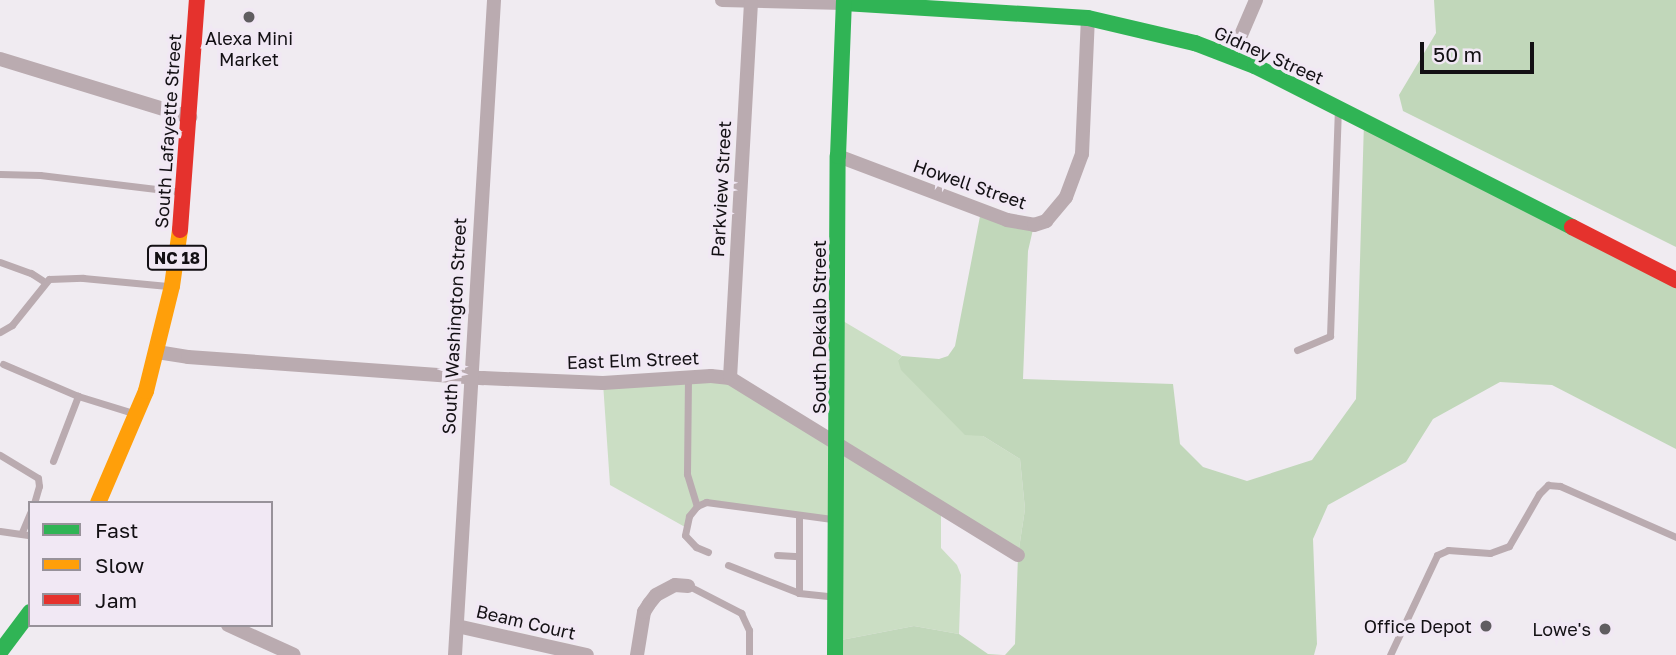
<!DOCTYPE html>
<html>
<head>
<meta charset="utf-8">
<style>
  body { margin:0 }
  #map { position:relative; width:1676px; height:655px; overflow:hidden; background:#f0ebf1; font-family:"Golos Text",sans-serif }
  div>[style] { position:absolute }
  [style*='--x'] { left:calc(var(--x)*1px); top:calc(var(--y)*1px); width:calc(var(--w)*1px); rotate:calc(var(--a)*1deg) }
  .green>* { inset:0; background:#cbdec4 }
  .forest>* { inset:0; background:#c1d7ba }
  .lane>* { height:7px; margin:-3.5px; padding:0 3.5px; transform-origin:3.5px; border-radius:3.5px; background:#baabb0 }
  .street>* { height:14px; margin:-7px; padding:0 7px; transform-origin:7px; border-radius:7px; background:#baabb0 }
  .fast>* { height:16px; margin:-8px; padding:0 8px; transform-origin:8px; border-radius:8px; background:#30b455 }
  .slow>* { height:16px; margin:-8px; padding:0 8px; transform-origin:8px; border-radius:8px; background:#ff9f0a }
  .jam>* { height:16px; margin:-8px; padding:0 8px; transform-origin:8px; border-radius:8px; background:#e5322d }
  .dots>* { width:19px; height:19px; translate:-50% -50%; box-sizing:border-box; border:4px solid #f1e8f4; border-radius:50% }
  span { translate:-50% -50%; white-space:nowrap; text-align:center; line-height:1.15; -webkit-text-stroke:7px #f1e8f4; paint-order:stroke }
  .shield-label span { padding:2px 5px; background:#f1e8f4; border:2px solid; border-radius:5px; -webkit-text-stroke-width:0 }
  .shield-label { font-size:16px; color:#131014; font-weight:700 }
  .poi-label { font-size:18px; color:#131014 }
  .right { translate:-100% -50%; text-align:right }
  .street-label { font-size:18px; color:#131014 }
  .legend { position:absolute; left:28px; top:501px; width:245px; height:126px; box-sizing:border-box; background:#f1e8f4; border:2px solid #98929a; margin:0; padding:9px 12px; list-style:none; font-size:21px; color:#131014 }
  .legend li { display:flex; align-items:center; gap:14px; height:35px }
  .legend b { width:35px; border:2px solid #98929a }
  .scale { position:absolute; left:1420px; top:42px; width:114px; height:32px; box-sizing:border-box; border:4px solid #131014; border-top:0; padding-left:9px; font-size:21px; line-height:24px; white-space:nowrap; color:#131014; -webkit-text-stroke:5px #f1e8f4; paint-order:stroke }
</style>
</head>
<body>
<div id="map">
  <div class="green">
    <div style="clip-path:polygon(838px 318px,902px 356px,898px 360px,983px 436px,1020px 459px,1025px 509px,1018px 555px,941px 508px,941px 548px,957px 565px,961px 575px,959px 634px,914px 626px,836px 641px,836px 520px,724px 502px,697px 506px,685px 527px,610px 485px,603px 383px,730px 378px,837px 443px)"></div>
  </div>
  <div class="forest">
    <div style="clip-path:polygon(1434px 0,1676px 0,1676px 247px,1403px 111px,1399px 95px,1436px 33px)"></div>
    <div style="clip-path:polygon(1364px 121px,1676px 279px,1676px 449px,1552px 385px,1500px 382px,1433px 419px,1406px 462px,1328px 505px,1313px 539px,1317px 644px,1314px 655px,1005px 655px,1015px 644px,1018px 555px,1025px 509px,1020px 459px,983px 436px,965px 435px,901px 370px,898px 360px,902px 356px,939px 359px,948px 356px,955px 346px,981px 211px,1034px 225px,1028px 251px,1023px 379px,1173px 384px,1180px 444px,1203px 467px,1247px 481px,1312px 460px,1356px 399px)"></div>
    <div style="clip-path:polygon(914px 626px,959px 634px,988px 654px,1003px 655px,835px 655px,836px 641px)"></div>
  </div>
  <div class="lane">
    <div style="--x:0;--y:174;--w:40;--a:1.4"></div>
    <div style="--x:40;--y:175;--w:142;--a:6.9"></div>
    <div style="--x:0;--y:262;--w:33;--a:20"></div>
    <div style="--x:31;--y:273;--w:17;--a:33"></div>
    <div style="--x:0;--y:332;--w:14;--a:-30"></div>
    <div style="--x:12;--y:325;--w:59;--a:-51.2"></div>
    <div style="--x:49;--y:279;--w:34;--a:-2"></div>
    <div style="--x:83;--y:278;--w:85;--a:5.4"></div>
    <div style="--x:1297;--y:350;--w:36;--a:-23"></div>
    <div style="--x:1330;--y:336;--w:224;--a:-88"></div>
    <div style="--x:3;--y:364;--w:82;--a:23.1"></div>
    <div style="--x:78;--y:396;--w:58;--a:17.2"></div>
    <div style="--x:688;--y:378;--w:96;--a:90.6"></div>
    <div style="--x:687;--y:474;--w:34;--a:73"></div>
    <div style="--x:0;--y:455;--w:44;--a:31.2"></div>
    <div style="--x:38;--y:478;--w:8;--a:83"></div>
    <div style="--x:39;--y:486;--w:18;--a:106"></div>
    <div style="--x:53;--y:461;--w:70;--a:-69"></div>
    <div style="--x:0;--y:531;--w:30;--a:8"></div>
    <div style="--x:22;--y:532;--w:21;--a:-67"></div>
    <div style="--x:708;--y:552;--w:13;--a:-157"></div>
    <div style="--x:696;--y:547;--w:16;--a:-133"></div>
    <div style="--x:685;--y:535;--w:19;--a:-78"></div>
    <div style="--x:689;--y:516;--w:13;--a:-51"></div>
    <div style="--x:697;--y:506;--w:10;--a:-24"></div>
    <div style="--x:706;--y:502;--w:127;--a:7.7"></div>
    <div style="--x:777;--y:555;--w:22;--a:3"></div>
    <div style="--x:728;--y:565;--w:76;--a:21.5"></div>
    <div style="--x:799;--y:593;--w:36;--a:6"></div>
    <div style="--x:689;--y:586;--w:59;--a:27.4"></div>
    <div style="--x:741;--y:613;--w:19;--a:65"></div>
    <div style="--x:749;--y:630;--w:25;--a:90"></div>
    <div style="--x:799;--y:593;--w:78;--a:-90"></div>
    <div style="--x:1390;--y:655;--w:110;--a:-64.8"></div>
    <div style="--x:1437;--y:555;--w:12;--a:-24"></div>
    <div style="--x:1448;--y:550;--w:42;--a:4.1"></div>
    <div style="--x:1490;--y:553;--w:20;--a:-20"></div>
    <div style="--x:1509;--y:546;--w:60;--a:-60"></div>
    <div style="--x:1539;--y:494;--w:13;--a:-45"></div>
    <div style="--x:1548;--y:485;--w:12;--a:5"></div>
    <div style="--x:1560;--y:486;--w:127;--a:23.7"></div>
  </div>
  <div class="street">
    <div style="--x:722;--y:0;--w:122;--a:1.4"></div>
    <div style="--x:1232;--y:56;--w:61;--a:-66.8"></div>
    <div style="--x:0;--y:59;--w:199;--a:17"></div>
    <div style="--x:838;--y:156;--w:181;--a:20.7"></div>
    <div style="--x:1007;--y:220;--w:27;--a:10"></div>
    <div style="--x:1034;--y:225;--w:13;--a:-18"></div>
    <div style="--x:1046;--y:221;--w:31;--a:-50"></div>
    <div style="--x:1066;--y:197;--w:46;--a:-69.6"></div>
    <div style="--x:1082;--y:154;--w:136;--a:-87.5"></div>
    <div style="--x:157;--y:352;--w:31;--a:9"></div>
    <div style="--x:188;--y:357;--w:296;--a:4.1"></div>
    <div style="--x:483;--y:378;--w:120;--a:2.4"></div>
    <div style="--x:603;--y:383;--w:108;--a:-3.7"></div>
    <div style="--x:711;--y:376;--w:19;--a:6"></div>
    <div style="--x:730;--y:378;--w:338;--a:31.6"></div>
    <div style="--x:730;--y:378;--w:377;--a:-86.8"></div>
    <div style="--x:228;--y:625;--w:72;--a:24.4"></div>
    <div style="--x:457;--y:626;--w:133;--a:12.6"></div>
    <div style="--x:455;--y:655;--w:656;--a:-86.59"></div>
    <div style="--x:637;--y:655;--w:44;--a:-80.8"></div>
    <div style="--x:644;--y:612;--w:9;--a:-58"></div>
    <div style="--x:649;--y:604;--w:11;--a:-52"></div>
    <div style="--x:656;--y:595;--w:21;--a:-28"></div>
    <div style="--x:675;--y:585;--w:13;--a:4"></div>
  </div>
  <div class="fast">
    <div style="--x:844;--y:3;--w:244;--a:3.5"></div>
    <div style="--x:1088;--y:18;--w:110;--a:13.2"></div>
    <div style="--x:1195;--y:43;--w:64;--a:21"></div>
    <div style="--x:1255;--y:66;--w:356;--a:26.9"></div>
    <div style="--x:0;--y:652;--w:50;--a:-53.1"></div>
    <div style="--x:835;--y:655;--w:499;--a:-89.7"></div>
    <div style="--x:838;--y:156;--w:156;--a:-87.8"></div>
  </div>
  <div class="slow">
    <div style="--x:98;--y:503;--w:122;--a:-66.8"></div>
    <div style="--x:146;--y:391;--w:108;--a:-76.1"></div>
    <div style="--x:172;--y:286;--w:57;--a:-81.9"></div>
  </div>
  <div class="jam">
    <div style="--x:1572;--y:227;--w:117;--a:27"></div>
    <div style="--x:180;--y:230;--w:231;--a:-85.8"></div>
  </div>
  <div class="dots">
    <div style="left:249px;top:17px;background:#605d61"></div>
    <div style="left:1486px;top:626px;background:#605d61"></div>
    <div style="left:1605px;top:629px;background:#605d61"></div>
  </div>
  <div class="shield-label">
    <span style="left:177px;top:258px">NC 18</span>
  </div>
  <div class="poi-label">
    <span style="left:249px;top:49px">Alexa Mini<br>Market</span>
    <span class="right" style="left:1472px;top:626px">Office Depot</span>
    <span class="right" style="left:1591px;top:629px">Lowe's</span>
  </div>
  <div class="street-label">
    <span style="left:1269px;top:55px;rotate:24deg">Gidney Street</span>
    <span style="left:168px;top:131px;rotate:-86deg">South Lafayette Street</span>
    <span style="left:970px;top:184px;rotate:19deg">Howell Street</span>
    <span style="left:721px;top:189px;rotate:-87deg">Parkview Street</span>
    <span style="left:454px;top:326px;rotate:-87deg">South Washington Street</span>
    <span style="left:819px;top:327px;rotate:-90deg">South Dekalb Street</span>
    <span style="left:633px;top:360px;rotate:-2deg">East Elm Street</span>
    <span style="left:526px;top:622px;rotate:13deg">Beam Court</span>
  </div>
  <ul class="legend">
  <li><b style="height:9px;background:#30b455"></b>Fast</li>
  <li><b style="height:9px;background:#ff9f0a"></b>Slow</li>
  <li><b style="height:9px;background:#e5322d"></b>Jam</li>
  </ul>
  <div class="scale">50 m</div>
</div>
</body>
</html>
